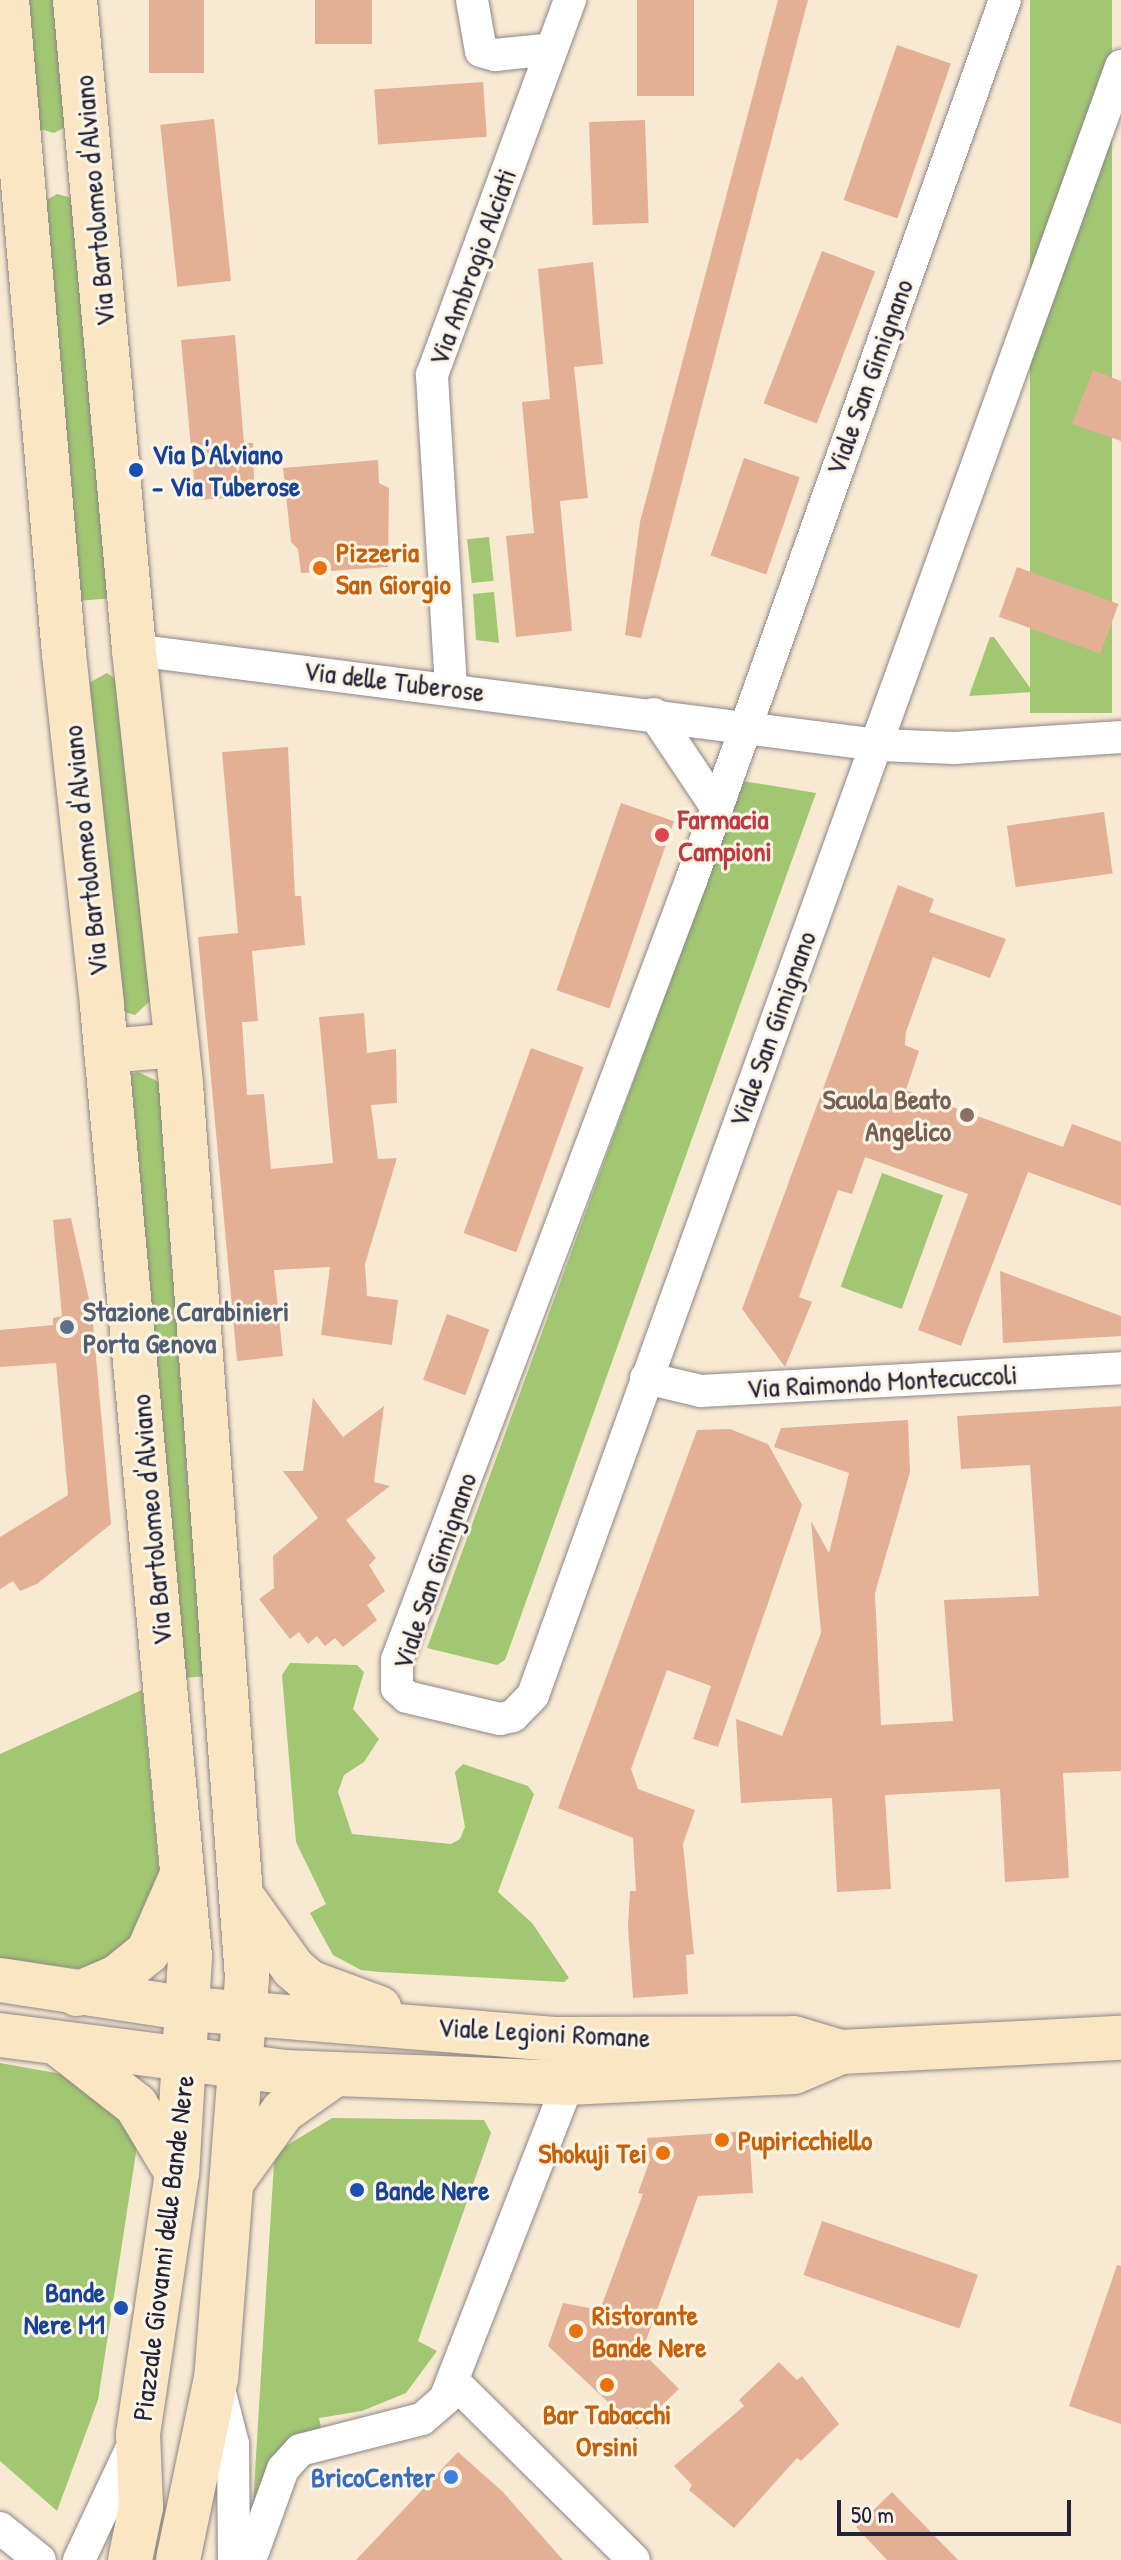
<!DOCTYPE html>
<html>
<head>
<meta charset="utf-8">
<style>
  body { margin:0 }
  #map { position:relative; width:1121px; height:2560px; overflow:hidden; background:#f8e9d3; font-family:"Patrick Hand",sans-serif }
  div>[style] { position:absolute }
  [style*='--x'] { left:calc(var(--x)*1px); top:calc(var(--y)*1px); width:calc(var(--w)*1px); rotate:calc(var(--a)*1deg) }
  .green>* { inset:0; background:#a1c772; transform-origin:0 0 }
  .building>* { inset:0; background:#e4b095; transform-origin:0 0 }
  .roads { filter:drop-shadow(0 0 2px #8d8687) drop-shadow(0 0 2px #8d8687) }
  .street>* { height:32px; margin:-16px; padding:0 16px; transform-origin:16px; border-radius:16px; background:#fff }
  .secondary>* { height:44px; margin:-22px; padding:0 22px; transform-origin:22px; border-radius:22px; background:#fbe6c4 }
  .dots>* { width:22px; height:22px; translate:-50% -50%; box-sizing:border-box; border:4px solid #fcf5e5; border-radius:50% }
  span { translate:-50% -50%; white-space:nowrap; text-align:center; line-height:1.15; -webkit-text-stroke:6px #fcf5e5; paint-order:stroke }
  .street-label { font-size:28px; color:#22223b }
  .transit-label { font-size:28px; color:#164399; font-weight:700 }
  .left { translate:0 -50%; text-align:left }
  .right { translate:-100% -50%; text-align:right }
  .food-label { font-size:28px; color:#c56008; font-weight:700 }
  .health-label { font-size:28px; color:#be3a42; font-weight:700 }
  .education-label { font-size:28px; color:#785e54; font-weight:700 }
  .service-label { font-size:28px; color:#4e5e75; font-weight:700 }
  .shop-label { font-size:28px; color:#366cbe; font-weight:700 }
  .scale { position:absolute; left:837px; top:2500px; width:234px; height:36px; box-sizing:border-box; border:4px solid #22223b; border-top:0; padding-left:10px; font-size:24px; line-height:28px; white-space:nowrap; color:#22223b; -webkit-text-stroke:6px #fcf5e5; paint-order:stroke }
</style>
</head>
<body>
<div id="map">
  <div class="green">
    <div style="clip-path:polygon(21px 0,60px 0,66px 127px,54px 133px,40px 129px)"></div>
    <div style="left:1030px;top:0;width:82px;height:713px"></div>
    <div style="clip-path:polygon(57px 194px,72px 198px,114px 598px,77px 601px,45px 201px)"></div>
    <div style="left:489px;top:537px;width:44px;height:22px;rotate:84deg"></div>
    <div style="clip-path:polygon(494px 592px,499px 643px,476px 640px,473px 594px)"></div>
    <div style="clip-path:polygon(990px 637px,994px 637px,1033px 692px,969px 696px)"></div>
    <div style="clip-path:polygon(107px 673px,119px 681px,151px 1000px,135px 1015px,121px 1011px,87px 684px)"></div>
    <div style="clip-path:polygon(743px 781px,816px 793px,505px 1660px,497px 1665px,427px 1648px)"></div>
    <div style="clip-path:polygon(138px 1072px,159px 1082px,210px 1676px,182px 1678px,130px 1075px)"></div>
    <div style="left:882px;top:1173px;width:65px;height:121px;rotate:20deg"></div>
    <div style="clip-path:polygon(290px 1663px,357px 1665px,364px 1672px,353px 1709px,379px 1739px,364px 1762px,344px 1775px,338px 1792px,352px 1834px,451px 1844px,460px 1839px,465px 1827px,455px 1772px,463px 1764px,528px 1786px,534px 1794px,498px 1892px,532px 1923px,569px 1978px,564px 1982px,380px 1972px,361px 1970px,333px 1955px,310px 1913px,326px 1904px,296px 1842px,282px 1675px)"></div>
    <div style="clip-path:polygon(142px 1690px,163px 1913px,95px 1971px,0 1958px,0 1754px)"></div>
    <div style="clip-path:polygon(0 2063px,101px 2081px,137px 2146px,98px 2400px,57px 2511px,0 2461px)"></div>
    <div style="clip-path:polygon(332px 2118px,484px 2120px,491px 2133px,418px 2341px,437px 2351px,406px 2393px,362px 2411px,319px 2418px,322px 2432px,253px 2505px,274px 2163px,281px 2149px)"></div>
  </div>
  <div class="building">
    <div style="left:149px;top:0;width:55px;height:73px"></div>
    <div style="left:315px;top:0;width:57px;height:44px"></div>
    <div style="left:637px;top:0;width:57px;height:96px"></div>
    <div style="clip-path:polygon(778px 0,808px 0,641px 638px,625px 635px,640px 522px)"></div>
    <div style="left:897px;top:45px;width:57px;height:164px;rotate:19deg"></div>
    <div style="left:483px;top:82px;width:55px;height:109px;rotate:86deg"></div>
    <div style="left:214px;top:119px;width:163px;height:54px;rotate:84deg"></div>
    <div style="left:645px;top:120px;width:103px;height:56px;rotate:88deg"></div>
    <div style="left:822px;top:251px;width:57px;height:163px;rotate:21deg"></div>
    <div style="clip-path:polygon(593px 262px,603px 364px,574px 367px,588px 498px,560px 501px,572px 631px,516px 637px,506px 536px,534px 533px,522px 402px,550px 399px,538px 269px)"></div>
    <div style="clip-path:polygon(235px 335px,244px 443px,253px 443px,254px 479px,244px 497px,196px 500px,181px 340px)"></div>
    <div style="clip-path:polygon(1093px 370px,1121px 381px,1121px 441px,1072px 424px)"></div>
    <div style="left:744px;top:458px;width:59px;height:103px;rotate:19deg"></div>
    <div style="clip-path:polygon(378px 460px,379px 483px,389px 488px,388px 567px,301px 573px,298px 549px,291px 542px,283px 468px)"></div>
    <div style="left:1017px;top:567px;width:108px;height:53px;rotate:20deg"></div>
    <div style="clip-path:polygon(288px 747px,295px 896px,301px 896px,305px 945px,252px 951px,258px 1021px,242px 1022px,247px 1095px,264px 1094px,271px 1169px,333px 1163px,319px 1017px,364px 1013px,367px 1053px,396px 1049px,397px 1103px,371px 1105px,378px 1159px,397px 1158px,365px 1264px,367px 1296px,398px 1300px,392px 1345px,321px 1335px,330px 1267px,274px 1270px,283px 1356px,237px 1361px,198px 937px,238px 933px,222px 752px)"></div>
    <div style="left:621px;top:803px;width:56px;height:198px;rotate:19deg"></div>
    <div style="left:1104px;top:812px;width:62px;height:98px;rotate:82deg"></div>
    <div style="clip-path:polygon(898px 885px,934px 899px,929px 912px,1006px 939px,990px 978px,933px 957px,906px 1032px,905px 1045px,919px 1051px,906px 1090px,1063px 1147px,1072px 1124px,1121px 1142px,1121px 1206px,1028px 1172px,961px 1346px,918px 1330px,968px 1194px,865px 1157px,852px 1194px,838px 1190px,799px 1297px,812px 1302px,785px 1367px,742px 1309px)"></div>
    <div style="left:531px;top:1048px;width:56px;height:197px;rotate:20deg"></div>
    <div style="clip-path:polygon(71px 1218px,92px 1313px,111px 1524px,37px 1584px,20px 1591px,13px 1581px,0 1589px,0 1537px,68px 1495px,56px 1363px,0 1367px,0 1330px,53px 1325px,53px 1318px,62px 1316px,53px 1220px)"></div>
    <div style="clip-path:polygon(1000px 1271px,1121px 1316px,1121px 1336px,1003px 1343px)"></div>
    <div style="left:447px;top:1314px;width:45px;height:70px;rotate:20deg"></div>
    <div style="clip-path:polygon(313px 1398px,343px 1437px,384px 1406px,374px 1482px,390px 1486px,346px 1520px,376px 1558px,369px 1565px,385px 1591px,367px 1605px,377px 1620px,343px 1647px,335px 1638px,325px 1646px,317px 1636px,308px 1644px,299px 1632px,290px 1639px,259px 1599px,274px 1588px,273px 1556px,318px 1518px,283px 1471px,303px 1471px)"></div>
    <div style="clip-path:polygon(1121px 1406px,1121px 1771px,1063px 1773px,1069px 1878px,1005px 1882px,1000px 1789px,885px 1795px,891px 1889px,837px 1892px,832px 1798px,741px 1803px,736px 1719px,782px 1736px,821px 1633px,811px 1521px,829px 1553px,849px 1473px,774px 1447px,781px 1428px,908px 1420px,910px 1472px,875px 1593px,881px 1725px,953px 1721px,944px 1600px,1039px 1596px,1030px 1465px,961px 1469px,957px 1416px)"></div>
    <div style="clip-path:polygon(730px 1429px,768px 1444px,802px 1505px,718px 1747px,693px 1739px,711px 1686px,667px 1670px,631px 1769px,638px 1789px,695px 1810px,683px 1844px,694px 1954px,686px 1955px,688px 1994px,633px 1998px,628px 1926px,630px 1891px,636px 1891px,633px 1838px,558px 1808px,697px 1430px)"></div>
    <div style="clip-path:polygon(749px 2131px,753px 2193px,698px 2196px,642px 2352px,679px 2389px,637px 2429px,548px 2346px,563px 2303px,600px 2310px,643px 2194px,638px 2193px,650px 2160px,647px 2138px)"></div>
    <div style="left:822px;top:2221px;width:165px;height:57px;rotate:19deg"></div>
    <div style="clip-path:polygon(1117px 2265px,1121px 2266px,1121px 2424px,1069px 2406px)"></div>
    <div style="clip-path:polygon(779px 2362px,797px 2380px,802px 2376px,839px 2424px,801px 2461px,797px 2458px,734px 2528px,689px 2490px,692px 2485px,674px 2466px,744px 2406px,739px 2400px)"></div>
    <div style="clip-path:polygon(458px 2452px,503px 2492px,563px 2560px,356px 2560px)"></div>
    <div style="clip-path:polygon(892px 2492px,958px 2560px,887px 2560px,856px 2527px)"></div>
  </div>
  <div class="roads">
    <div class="street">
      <div style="--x:472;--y:0;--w:52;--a:80"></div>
      <div style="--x:481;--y:51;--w:15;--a:16"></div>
      <div style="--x:495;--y:55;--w:57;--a:-6"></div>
      <div style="--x:1005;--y:0;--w:932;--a:109.62"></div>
      <div style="--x:692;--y:878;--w:836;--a:110.67"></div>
      <div style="--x:397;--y:1660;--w:28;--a:90"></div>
      <div style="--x:397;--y:1688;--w:13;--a:42"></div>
      <div style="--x:407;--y:1697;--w:96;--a:13.3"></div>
      <div style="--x:500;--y:1719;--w:13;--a:-13"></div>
      <div style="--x:513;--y:1716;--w:29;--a:-46"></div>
      <div style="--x:533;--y:1695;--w:1732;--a:-70.15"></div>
      <div style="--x:134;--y:650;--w:751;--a:7.27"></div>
      <div style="--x:879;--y:745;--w:76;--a:2.3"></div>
      <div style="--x:955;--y:748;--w:166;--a:-3.8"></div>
      <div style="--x:451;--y:687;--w:313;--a:-93.5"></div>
      <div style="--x:432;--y:375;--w:400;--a:-69.8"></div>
      <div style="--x:654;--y:714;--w:113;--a:56.2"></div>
      <div style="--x:646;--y:1378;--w:57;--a:13.3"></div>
      <div style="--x:701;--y:1391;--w:421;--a:-3.1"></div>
      <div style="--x:454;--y:2382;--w:253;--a:44.7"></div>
      <div style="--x:218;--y:2385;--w:61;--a:75.7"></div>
      <div style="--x:233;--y:2444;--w:116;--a:89.5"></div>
      <div style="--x:0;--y:2528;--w:51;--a:38.7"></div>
      <div style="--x:79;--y:2560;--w:132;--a:-64.8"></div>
      <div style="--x:250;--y:2560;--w:97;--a:-70.1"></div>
      <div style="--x:283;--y:2469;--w:25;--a:-48"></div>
      <div style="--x:300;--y:2450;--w:126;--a:-14.3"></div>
      <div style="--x:422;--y:2419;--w:30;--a:-41"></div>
      <div style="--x:445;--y:2399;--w:339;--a:-68.7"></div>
    </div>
    <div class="secondary">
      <div style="--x:7;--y:0;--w:656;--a:85.02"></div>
      <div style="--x:64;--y:654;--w:354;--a:83.8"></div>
      <div style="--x:102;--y:1006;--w:955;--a:84.71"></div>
      <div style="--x:190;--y:1957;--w:216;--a:93.4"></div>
      <div style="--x:177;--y:2173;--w:264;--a:98.5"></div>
      <div style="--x:138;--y:2434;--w:73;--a:87.6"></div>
      <div style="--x:141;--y:2507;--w:54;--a:101.7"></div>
      <div style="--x:75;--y:0;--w:653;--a:84.81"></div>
      <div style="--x:134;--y:650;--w:438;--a:83.8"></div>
      <div style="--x:181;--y:1085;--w:895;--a:85.77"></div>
      <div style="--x:247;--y:1978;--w:401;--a:94.4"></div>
      <div style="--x:216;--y:2378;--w:186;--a:101.8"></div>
      <div style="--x:106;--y:1051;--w:71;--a:-4.8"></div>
      <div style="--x:243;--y:1898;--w:86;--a:54.5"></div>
      <div style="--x:293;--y:1968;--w:21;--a:41"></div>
      <div style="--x:309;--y:1982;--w:75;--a:20.4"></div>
      <div style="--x:0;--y:1980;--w:192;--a:8.7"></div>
      <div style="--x:190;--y:2009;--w:369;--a:4.7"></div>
      <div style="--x:558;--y:2039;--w:236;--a:-0.2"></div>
      <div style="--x:794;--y:2038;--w:49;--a:16.6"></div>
      <div style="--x:841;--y:2052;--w:280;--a:-2.9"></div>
      <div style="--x:77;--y:1994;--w:43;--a:-23"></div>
      <div style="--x:117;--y:1977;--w:40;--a:-39"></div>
      <div style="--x:148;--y:1952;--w:82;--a:-66.3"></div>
      <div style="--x:0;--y:2035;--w:286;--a:7.4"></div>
      <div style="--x:284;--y:2072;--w:284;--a:2.2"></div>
      <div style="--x:568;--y:2083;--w:226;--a:-2.8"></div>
      <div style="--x:794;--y:2072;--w:51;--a:-23.1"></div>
      <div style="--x:62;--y:2047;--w:94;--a:38.1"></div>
      <div style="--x:136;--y:2105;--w:79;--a:58.9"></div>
      <div style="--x:236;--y:2176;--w:80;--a:-54.1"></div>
      <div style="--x:283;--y:2111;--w:62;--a:-35.2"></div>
    </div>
  </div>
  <div class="dots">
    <div style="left:136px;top:470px;background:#1a4fb4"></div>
    <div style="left:320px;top:568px;background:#e8710a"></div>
    <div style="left:662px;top:835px;background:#e0444e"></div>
    <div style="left:967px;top:1115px;background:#8d6e63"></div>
    <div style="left:67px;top:1327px;background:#5c6f8a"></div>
    <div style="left:722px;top:2140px;background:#e8710a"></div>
    <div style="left:663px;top:2153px;background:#e8710a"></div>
    <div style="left:357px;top:2190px;background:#1a4fb4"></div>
    <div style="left:121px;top:2308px;background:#1a4fb4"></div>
    <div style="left:576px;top:2331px;background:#e8710a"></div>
    <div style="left:607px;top:2385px;background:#e8710a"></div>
    <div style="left:451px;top:2477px;background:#3f7fe0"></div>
  </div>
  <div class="street-label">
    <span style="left:94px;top:201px;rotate:-95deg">Via Bartolomeo d'Alviano</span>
    <span style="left:472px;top:267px;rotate:-70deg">Via Ambrogio Alciati</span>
    <span style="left:869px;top:377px;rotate:-70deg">Viale San Gimignano</span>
    <span style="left:394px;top:681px;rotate:7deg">Via delle Tuberose</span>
    <span style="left:85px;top:851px;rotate:-96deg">Via Bartolomeo d'Alviano</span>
    <span style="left:772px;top:1029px;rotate:-70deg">Viale San Gimignano</span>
    <span style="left:882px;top:1381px;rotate:-3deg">Via Raimondo Montecuccoli</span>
    <span style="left:151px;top:1520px;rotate:-95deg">Via Bartolomeo d'Alviano</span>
    <span style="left:434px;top:1571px;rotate:-71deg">Viale San Gimignano</span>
    <span style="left:544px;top:2032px;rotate:3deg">Viale Legioni Romane</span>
    <span style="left:163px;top:2248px;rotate:-83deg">Piazzale Giovanni delle Bande Nere</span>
  </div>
  <div class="transit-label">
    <span class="left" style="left:152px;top:470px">Via D'Alviano<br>- Via Tuberose</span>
    <span class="left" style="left:375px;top:2190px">Bande Nere</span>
    <span class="right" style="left:105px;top:2308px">Bande<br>Nere M1</span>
  </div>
  <div class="food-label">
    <span class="left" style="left:336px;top:568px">Pizzeria<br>San Giorgio</span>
    <span class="left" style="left:738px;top:2140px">Pupiricchiello</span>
    <span class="right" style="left:647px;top:2153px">Shokuji Tei</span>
    <span class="left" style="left:592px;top:2331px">Ristorante<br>Bande Nere</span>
    <span style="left:607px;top:2430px">Bar Tabacchi<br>Orsini</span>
  </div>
  <div class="health-label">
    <span class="left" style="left:678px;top:835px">Farmacia<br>Campioni</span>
  </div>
  <div class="education-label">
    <span class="right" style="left:951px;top:1115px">Scuola Beato<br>Angelico</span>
  </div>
  <div class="service-label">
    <span class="left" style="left:83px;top:1327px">Stazione Carabinieri<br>Porta Genova</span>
  </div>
  <div class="shop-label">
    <span class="right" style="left:435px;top:2477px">BricoCenter</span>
  </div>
  <div class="scale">50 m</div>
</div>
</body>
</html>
